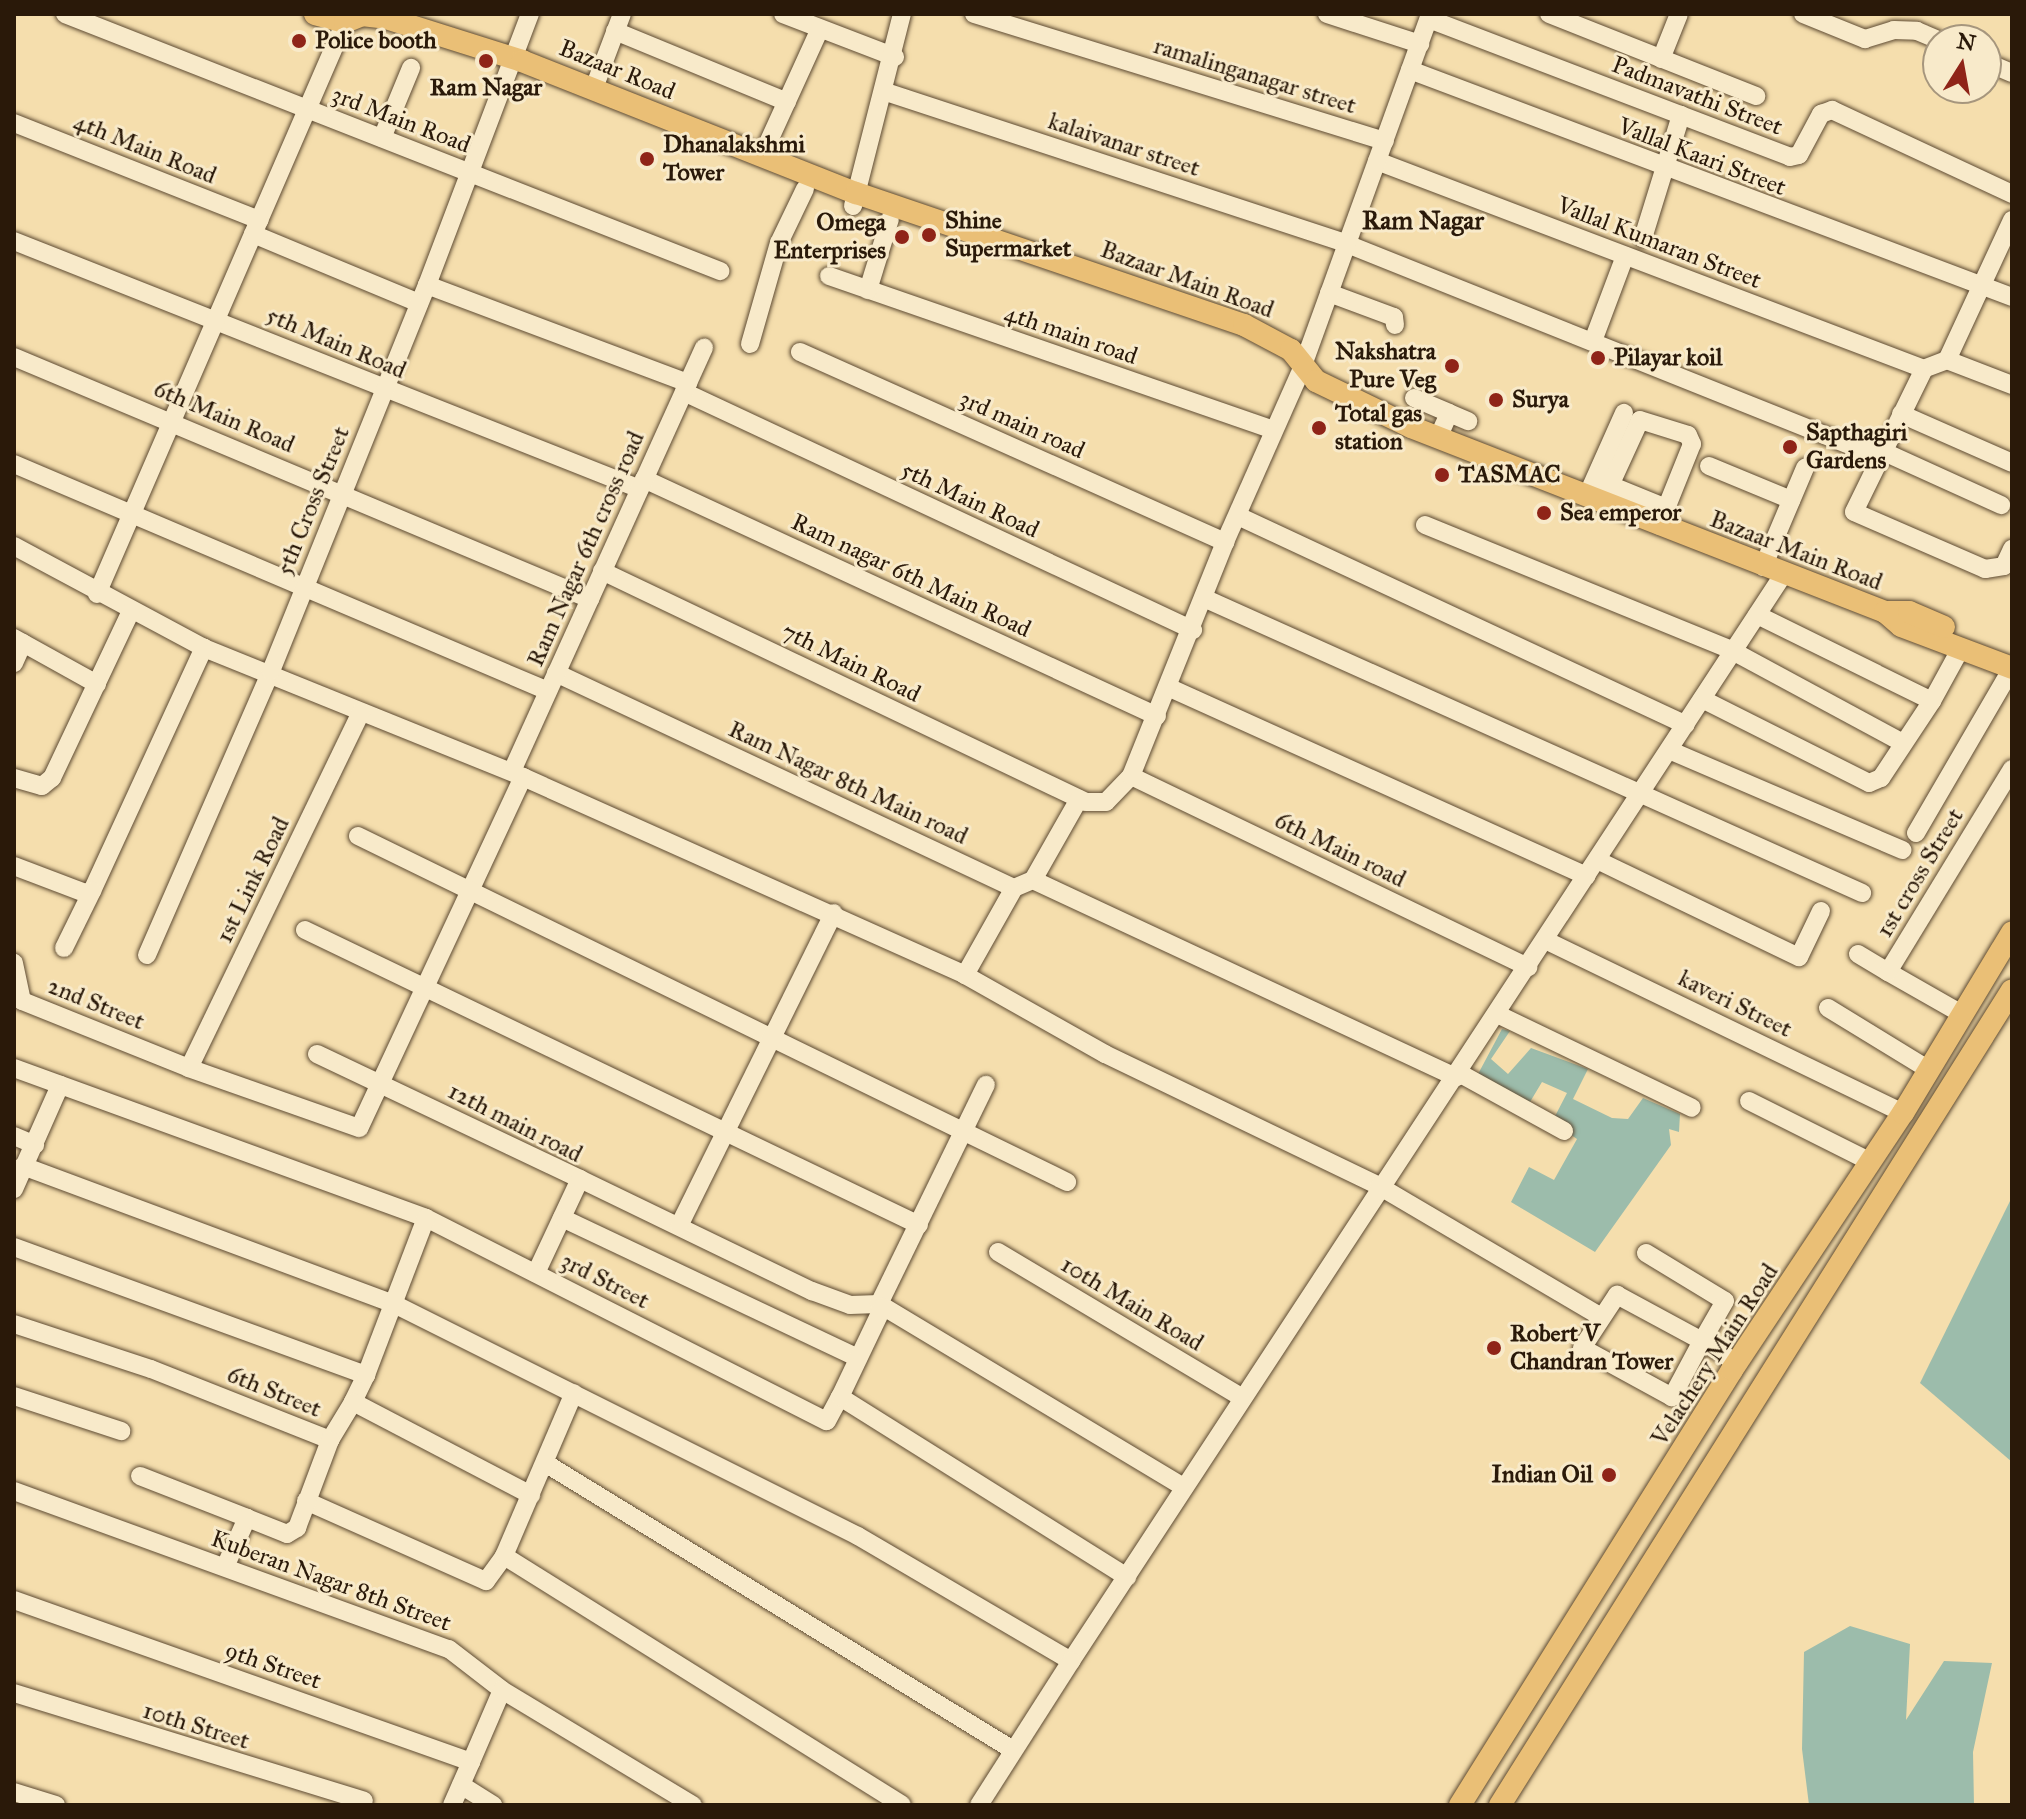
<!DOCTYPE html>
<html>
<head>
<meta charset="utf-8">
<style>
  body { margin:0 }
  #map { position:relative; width:2026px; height:1819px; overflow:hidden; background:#f5dead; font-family:"IM FELL Great Primer",serif }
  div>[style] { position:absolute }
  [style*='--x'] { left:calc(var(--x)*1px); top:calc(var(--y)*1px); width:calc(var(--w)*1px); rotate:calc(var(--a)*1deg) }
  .water>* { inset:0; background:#9cbcab }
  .roads { filter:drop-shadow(0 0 2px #5d4a32) drop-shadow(0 0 2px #5d4a32) }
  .minor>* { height:18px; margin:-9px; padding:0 9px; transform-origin:9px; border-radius:9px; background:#f8eaca }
  .major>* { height:22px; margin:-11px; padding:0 11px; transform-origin:11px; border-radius:11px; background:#eabf76 }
  .dots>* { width:22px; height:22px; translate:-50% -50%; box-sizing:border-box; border:4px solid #f8eaca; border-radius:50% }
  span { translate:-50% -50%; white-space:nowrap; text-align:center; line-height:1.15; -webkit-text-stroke:6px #f8eaca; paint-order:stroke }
  .poi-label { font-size:24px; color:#2a1909; font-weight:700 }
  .left { translate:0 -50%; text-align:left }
  .right { translate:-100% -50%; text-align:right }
  .street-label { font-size:24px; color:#2a1909 }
  .neighbourhood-label { font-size:26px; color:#2a1909; font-weight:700 }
  .frame { position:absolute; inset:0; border:16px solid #2a1909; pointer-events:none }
  .north { position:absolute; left:1922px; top:24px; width:80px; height:80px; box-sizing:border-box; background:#f8eaca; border:2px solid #a6967d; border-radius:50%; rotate:11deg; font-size:22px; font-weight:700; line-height:32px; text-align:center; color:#2a1909 }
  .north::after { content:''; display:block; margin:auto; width:28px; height:36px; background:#8f2418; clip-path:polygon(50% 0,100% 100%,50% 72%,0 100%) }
</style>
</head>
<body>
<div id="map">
  <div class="water">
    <div style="clip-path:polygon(1502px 1029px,1510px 1031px,1491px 1059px,1508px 1074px,1531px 1048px,1588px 1069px,1573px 1099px,1612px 1118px,1628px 1119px,1643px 1098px,1680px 1114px,1679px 1132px,1669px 1129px,1671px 1145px,1595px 1252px,1511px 1202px,1529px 1167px,1554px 1180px,1577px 1139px,1552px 1122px,1567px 1093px,1542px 1082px,1527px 1107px,1477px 1076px)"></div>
    <div style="clip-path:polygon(2012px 1197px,2012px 1462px,1920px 1383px)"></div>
    <div style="clip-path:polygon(1850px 1626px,1910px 1644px,1906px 1720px,1944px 1661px,1992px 1663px,1973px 1752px,1974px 1805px,1809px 1805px,1802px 1749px,1804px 1652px)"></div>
  </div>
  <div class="roads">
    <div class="minor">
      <div style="--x:65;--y:14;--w:704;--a:21.42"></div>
      <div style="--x:783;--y:14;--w:120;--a:21"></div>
      <div style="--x:974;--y:14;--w:430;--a:17.2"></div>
      <div style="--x:1327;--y:14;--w:98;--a:17.9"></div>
      <div style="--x:1549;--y:14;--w:223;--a:21.6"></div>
      <div style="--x:1803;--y:14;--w:67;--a:22"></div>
      <div style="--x:1865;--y:39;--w:30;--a:-17"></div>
      <div style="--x:1894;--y:30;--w:23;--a:2"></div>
      <div style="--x:1917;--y:31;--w:23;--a:23"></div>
      <div style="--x:1429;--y:19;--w:386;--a:20.9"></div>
      <div style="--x:1790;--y:157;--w:9;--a:-13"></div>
      <div style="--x:1799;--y:155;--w:47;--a:-61.8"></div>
      <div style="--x:1821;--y:114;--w:12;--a:-20"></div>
      <div style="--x:1832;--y:110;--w:199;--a:25"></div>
      <div style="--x:615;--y:31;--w:186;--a:22.4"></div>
      <div style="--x:1661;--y:59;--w:48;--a:-68.2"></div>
      <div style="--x:1986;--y:62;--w:28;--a:23"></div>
      <div style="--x:1410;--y:70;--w:643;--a:20.66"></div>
      <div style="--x:594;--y:88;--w:79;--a:-69.3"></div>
      <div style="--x:886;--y:92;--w:485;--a:18.2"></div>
      <div style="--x:1347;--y:244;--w:549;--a:21.8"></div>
      <div style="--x:1857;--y:448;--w:25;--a:7"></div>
      <div style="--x:1882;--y:451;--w:131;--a:24.4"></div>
      <div style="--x:14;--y:123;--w:264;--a:21.6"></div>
      <div style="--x:382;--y:138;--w:76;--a:-67.5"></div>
      <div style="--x:762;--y:156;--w:140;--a:-65.5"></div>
      <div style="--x:1377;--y:161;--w:585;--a:20.82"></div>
      <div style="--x:853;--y:206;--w:198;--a:-75.7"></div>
      <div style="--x:2012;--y:220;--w:154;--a:114.9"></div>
      <div style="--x:1947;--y:360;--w:25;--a:159"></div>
      <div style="--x:1924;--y:369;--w:159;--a:116.1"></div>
      <div style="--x:1854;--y:512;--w:143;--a:23.5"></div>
      <div style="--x:1985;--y:569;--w:19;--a:-9"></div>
      <div style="--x:2004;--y:566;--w:19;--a:-65"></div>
      <div style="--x:253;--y:234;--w:180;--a:22.6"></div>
      <div style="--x:1643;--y:238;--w:129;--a:-72.8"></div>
      <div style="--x:14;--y:241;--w:673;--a:21.61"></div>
      <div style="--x:829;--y:276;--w:470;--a:19.1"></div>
      <div style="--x:427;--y:285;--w:279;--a:20.6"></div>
      <div style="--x:868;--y:290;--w:74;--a:-72.8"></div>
      <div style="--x:1329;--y:293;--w:69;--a:20.3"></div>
      <div style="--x:1394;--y:317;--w:8;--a:83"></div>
      <div style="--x:1593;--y:341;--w:91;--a:-69.4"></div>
      <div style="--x:750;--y:344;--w:105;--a:-74"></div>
      <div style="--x:779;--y:243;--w:60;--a:-64.3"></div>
      <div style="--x:800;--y:352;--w:466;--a:24.1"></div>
      <div style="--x:14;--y:357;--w:625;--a:22.79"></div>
      <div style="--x:1947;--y:360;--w:70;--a:21"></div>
      <div style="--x:684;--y:392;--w:562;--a:25.06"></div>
      <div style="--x:1414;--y:398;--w:38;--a:23"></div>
      <div style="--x:1901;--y:414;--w:121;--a:23.8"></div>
      <div style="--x:1438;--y:438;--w:27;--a:-66"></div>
      <div style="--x:1449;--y:413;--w:21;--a:23"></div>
      <div style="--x:14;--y:464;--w:580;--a:23.03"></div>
      <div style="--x:1709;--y:466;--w:89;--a:22.5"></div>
      <div style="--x:644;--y:479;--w:565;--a:24.8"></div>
      <div style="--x:1610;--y:485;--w:61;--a:22.3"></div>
      <div style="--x:1587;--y:496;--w:91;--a:-66"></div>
      <div style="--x:1602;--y:503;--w:91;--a:-65.4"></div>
      <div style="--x:1640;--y:420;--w:50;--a:17.4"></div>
      <div style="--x:1688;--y:435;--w:10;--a:66"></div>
      <div style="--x:1692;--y:444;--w:88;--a:111.9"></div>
      <div style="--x:1238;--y:516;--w:494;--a:25"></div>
      <div style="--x:1425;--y:525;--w:328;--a:22.2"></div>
      <div style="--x:1729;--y:649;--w:198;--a:28.4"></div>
      <div style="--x:14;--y:546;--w:216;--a:28.2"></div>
      <div style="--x:204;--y:648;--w:344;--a:22"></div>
      <div style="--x:523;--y:777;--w:387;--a:115"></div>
      <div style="--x:359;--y:1128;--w:180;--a:-160.6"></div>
      <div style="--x:189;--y:1068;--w:180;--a:-158.1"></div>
      <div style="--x:22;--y:1001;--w:39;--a:-102"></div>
      <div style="--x:1763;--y:567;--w:108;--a:-67"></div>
      <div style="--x:602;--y:571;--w:536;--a:25.51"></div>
      <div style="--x:1086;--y:802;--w:20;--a:0"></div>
      <div style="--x:1106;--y:802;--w:36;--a:-46"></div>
      <div style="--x:1131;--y:776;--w:252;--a:-68.1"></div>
      <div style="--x:1225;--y:542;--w:190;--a:-66.1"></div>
      <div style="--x:1302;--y:368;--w:376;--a:-70.1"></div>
      <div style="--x:97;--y:594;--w:623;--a:-66.56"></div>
      <div style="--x:1206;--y:599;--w:719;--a:24.14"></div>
      <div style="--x:14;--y:638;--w:95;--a:29"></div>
      <div style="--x:14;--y:663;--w:22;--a:-66"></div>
      <div style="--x:556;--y:673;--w:506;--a:25.15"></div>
      <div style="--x:1014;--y:888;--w:21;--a:-23"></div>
      <div style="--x:1033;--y:880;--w:93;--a:-60.4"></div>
      <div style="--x:1170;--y:688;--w:457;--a:24.3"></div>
      <div style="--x:1702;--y:699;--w:187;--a:26.7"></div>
      <div style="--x:1869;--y:783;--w:13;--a:-23"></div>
      <div style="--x:1881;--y:778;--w:92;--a:-56.5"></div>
      <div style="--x:1932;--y:701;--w:195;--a:-153.8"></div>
      <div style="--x:1932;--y:701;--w:60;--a:-61.3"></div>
      <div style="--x:1669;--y:750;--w:254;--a:23.2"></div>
      <div style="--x:512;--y:771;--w:465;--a:-65.6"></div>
      <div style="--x:1131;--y:776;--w:441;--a:25.7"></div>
      <div style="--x:523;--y:777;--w:484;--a:24.1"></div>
      <div style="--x:14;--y:778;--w:29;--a:16"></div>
      <div style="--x:42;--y:786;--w:13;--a:-39"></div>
      <div style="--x:52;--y:778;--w:185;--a:-64.7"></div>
      <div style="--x:1916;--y:833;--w:191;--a:-59.8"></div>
      <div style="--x:358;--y:836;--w:789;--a:26.01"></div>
      <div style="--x:1597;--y:860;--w:224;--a:25.7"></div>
      <div style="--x:1799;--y:957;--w:51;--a:-64.4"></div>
      <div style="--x:14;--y:866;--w:76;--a:20.8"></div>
      <div style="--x:85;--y:893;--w:7;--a:-16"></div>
      <div style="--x:92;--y:891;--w:268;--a:-65.3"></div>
      <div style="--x:1033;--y:880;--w:467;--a:25"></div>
      <div style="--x:1014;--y:888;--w:100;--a:119.4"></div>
      <div style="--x:965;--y:975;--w:161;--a:29.4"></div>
      <div style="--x:1105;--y:1054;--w:304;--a:25.7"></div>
      <div style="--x:1379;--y:1186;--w:256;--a:30.5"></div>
      <div style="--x:305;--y:930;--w:681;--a:25.66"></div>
      <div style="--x:1545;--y:940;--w:398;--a:25.8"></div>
      <div style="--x:64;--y:948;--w:64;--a:-63.8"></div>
      <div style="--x:1858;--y:954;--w:35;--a:31"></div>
      <div style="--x:147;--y:955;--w:310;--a:-66.4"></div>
      <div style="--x:271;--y:671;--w:416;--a:-68"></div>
      <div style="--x:427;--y:285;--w:290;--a:-69.2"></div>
      <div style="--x:1828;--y:1008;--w:119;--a:31.5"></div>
      <div style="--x:1960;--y:1013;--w:83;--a:-150.3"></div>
      <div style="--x:1888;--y:972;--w:238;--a:-58.6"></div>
      <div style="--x:1497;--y:1014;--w:216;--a:25.7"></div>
      <div style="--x:317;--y:1054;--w:291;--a:25.4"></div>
      <div style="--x:580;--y:1179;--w:104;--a:115.1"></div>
      <div style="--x:14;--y:1068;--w:438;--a:20"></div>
      <div style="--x:426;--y:1218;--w:449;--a:26.9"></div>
      <div style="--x:827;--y:1421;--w:27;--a:-62"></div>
      <div style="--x:840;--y:1397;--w:339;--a:32.1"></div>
      <div style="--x:189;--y:1068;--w:395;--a:-64.2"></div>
      <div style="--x:1459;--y:1073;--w:120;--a:28.9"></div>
      <div style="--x:1749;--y:1101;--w:136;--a:26.6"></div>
      <div style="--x:14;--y:1136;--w:23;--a:23"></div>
      <div style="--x:23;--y:1166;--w:394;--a:20.4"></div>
      <div style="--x:392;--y:1303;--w:521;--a:26.57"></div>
      <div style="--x:858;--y:1536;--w:247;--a:30.4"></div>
      <div style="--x:1071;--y:1661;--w:1299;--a:-56.75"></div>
      <div style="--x:580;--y:1179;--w:258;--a:25.8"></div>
      <div style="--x:812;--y:1291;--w:40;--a:20.2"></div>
      <div style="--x:850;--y:1305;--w:29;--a:-2"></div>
      <div style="--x:879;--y:1304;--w:356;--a:31"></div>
      <div style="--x:14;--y:1189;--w:114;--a:-66.1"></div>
      <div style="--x:562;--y:1218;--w:327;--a:25.3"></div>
      <div style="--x:679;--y:1226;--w:349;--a:-63.7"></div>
      <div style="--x:14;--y:1247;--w:375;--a:20"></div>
      <div style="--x:366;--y:1375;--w:30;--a:116"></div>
      <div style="--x:998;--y:1252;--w:283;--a:30.8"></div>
      <div style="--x:1646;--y:1253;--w:92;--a:31.3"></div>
      <div style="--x:1725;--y:1301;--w:46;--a:119.9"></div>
      <div style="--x:1702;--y:1341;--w:64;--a:118.2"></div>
      <div style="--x:1672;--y:1397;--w:102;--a:-151.4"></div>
      <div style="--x:1582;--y:1348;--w:64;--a:-56.6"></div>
      <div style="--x:1617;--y:1295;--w:97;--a:28.4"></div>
      <div style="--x:1702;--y:1341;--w:41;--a:32.2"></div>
      <div style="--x:879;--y:1304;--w:244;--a:-64"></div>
      <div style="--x:14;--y:1324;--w:144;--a:18.2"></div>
      <div style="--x:151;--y:1369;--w:193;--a:21.6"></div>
      <div style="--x:330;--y:1440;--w:44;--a:-58.8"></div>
      <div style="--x:353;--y:1402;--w:201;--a:27.6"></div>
      <div style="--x:366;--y:1375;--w:168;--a:-69.1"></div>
      <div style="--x:14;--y:1396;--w:113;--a:18.1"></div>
      <div style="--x:840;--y:1397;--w:100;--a:-64.5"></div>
      <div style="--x:545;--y:1463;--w:549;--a:31.52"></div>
      <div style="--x:140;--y:1476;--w:115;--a:21.4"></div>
      <div style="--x:14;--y:1491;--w:463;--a:20"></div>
      <div style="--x:449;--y:1649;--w:67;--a:37.7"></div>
      <div style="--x:502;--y:1690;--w:223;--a:31.1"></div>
      <div style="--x:306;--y:1501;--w:197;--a:24"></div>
      <div style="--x:486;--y:1581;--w:31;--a:-54"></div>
      <div style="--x:504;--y:1556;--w:177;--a:-66.8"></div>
      <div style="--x:504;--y:1556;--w:469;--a:32"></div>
      <div style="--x:225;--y:1567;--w:54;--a:-65.8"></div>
      <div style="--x:247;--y:1518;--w:43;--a:21.8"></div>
      <div style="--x:287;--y:1534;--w:12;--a:-31"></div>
      <div style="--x:297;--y:1528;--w:94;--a:-69.4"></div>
      <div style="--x:14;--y:1600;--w:485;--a:19.5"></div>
      <div style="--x:471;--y:1762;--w:47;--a:113.8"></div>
      <div style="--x:14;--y:1693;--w:366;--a:17.1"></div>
      <div style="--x:471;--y:1762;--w:78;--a:-66.7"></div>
      <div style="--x:461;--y:1785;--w:38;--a:32"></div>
      <div style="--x:14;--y:1792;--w:44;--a:17.2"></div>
      <div style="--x:979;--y:1805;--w:171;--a:-57.4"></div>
    </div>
    <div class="major">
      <div style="--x:315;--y:14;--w:31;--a:15"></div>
      <div style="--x:345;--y:22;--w:18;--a:-22"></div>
      <div style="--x:362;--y:15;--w:24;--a:7"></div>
      <div style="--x:386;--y:18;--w:143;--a:17.5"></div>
      <div style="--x:522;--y:61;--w:359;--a:21.6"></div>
      <div style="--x:856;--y:193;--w:410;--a:18.8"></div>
      <div style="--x:1244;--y:325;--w:53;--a:28"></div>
      <div style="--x:1291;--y:350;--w:40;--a:51"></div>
      <div style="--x:1316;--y:381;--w:106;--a:25.8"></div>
      <div style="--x:1411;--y:427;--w:509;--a:21.32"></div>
      <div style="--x:1885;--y:612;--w:21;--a:41"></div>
      <div style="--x:1901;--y:626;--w:119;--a:20.7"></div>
      <div style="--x:1885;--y:612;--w:24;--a:0"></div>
      <div style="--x:1909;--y:612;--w:38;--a:23"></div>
      <div style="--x:1460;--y:1805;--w:513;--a:-57.98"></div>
      <div style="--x:1732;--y:1370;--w:309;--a:-56.4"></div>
      <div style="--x:1903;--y:1113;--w:211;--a:-58.9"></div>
      <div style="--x:1500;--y:1805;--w:962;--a:-57.86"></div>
    </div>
  </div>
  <div class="dots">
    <div style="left:299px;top:41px;background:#8f2418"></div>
    <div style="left:486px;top:61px;background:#8f2418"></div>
    <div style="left:647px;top:159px;background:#8f2418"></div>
    <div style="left:929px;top:235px;background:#8f2418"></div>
    <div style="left:902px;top:237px;background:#8f2418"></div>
    <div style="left:1598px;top:358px;background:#8f2418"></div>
    <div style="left:1452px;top:366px;background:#8f2418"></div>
    <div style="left:1496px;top:400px;background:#8f2418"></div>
    <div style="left:1319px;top:428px;background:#8f2418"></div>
    <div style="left:1790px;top:447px;background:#8f2418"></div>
    <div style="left:1442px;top:475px;background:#8f2418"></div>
    <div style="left:1544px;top:513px;background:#8f2418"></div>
    <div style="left:1494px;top:1348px;background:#8f2418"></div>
    <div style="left:1609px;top:1475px;background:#8f2418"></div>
  </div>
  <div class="poi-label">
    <span class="left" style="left:315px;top:41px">Police booth</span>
    <span style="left:486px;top:88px">Ram Nagar</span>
    <span class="left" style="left:663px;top:159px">Dhanalakshmi<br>Tower</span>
    <span class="left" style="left:945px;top:235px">Shine<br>Supermarket</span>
    <span class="right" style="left:886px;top:237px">Omega<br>Enterprises</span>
    <span class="right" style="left:1436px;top:366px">Nakshatra<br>Pure Veg</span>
    <span class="left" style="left:1614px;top:358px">Pilayar koil</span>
    <span class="left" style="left:1512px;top:400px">Surya</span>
    <span class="left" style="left:1335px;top:428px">Total gas<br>station</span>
    <span class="left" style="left:1806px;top:447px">Sapthagiri<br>Gardens</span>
    <span class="left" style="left:1458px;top:475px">TASMAC</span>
    <span class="left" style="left:1560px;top:513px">Sea emperor</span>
    <span class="left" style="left:1510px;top:1348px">Robert V<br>Chandran Tower</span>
    <span class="right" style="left:1593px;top:1475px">Indian Oil</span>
  </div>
  <div class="street-label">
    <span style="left:617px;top:70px;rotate:22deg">Bazaar Road</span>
    <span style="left:1255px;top:76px;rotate:17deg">ramalinganagar street</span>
    <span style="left:1697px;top:96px;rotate:21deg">Padmavathi Street</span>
    <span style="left:401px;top:120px;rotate:21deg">3rd Main Road</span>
    <span style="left:1124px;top:145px;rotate:18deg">kalaivanar street</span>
    <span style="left:145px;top:149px;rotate:22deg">4th Main Road</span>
    <span style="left:1702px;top:157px;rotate:21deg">Vallal Kaari Street</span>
    <span style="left:1659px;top:243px;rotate:21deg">Vallal Kumaran Street</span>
    <span style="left:1187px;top:280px;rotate:20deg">Bazaar Main Road</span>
    <span style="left:1071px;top:335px;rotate:19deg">4th main road</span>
    <span style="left:336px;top:343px;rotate:23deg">5th Main Road</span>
    <span style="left:224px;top:417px;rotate:23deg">6th Main Road</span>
    <span style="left:1022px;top:425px;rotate:24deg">3rd main road</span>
    <span style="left:970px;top:500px;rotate:25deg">5th Main Road</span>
    <span style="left:313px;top:501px;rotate:-68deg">5th Cross Street</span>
    <span style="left:586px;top:549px;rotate:-66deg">Ram Nagar 6th cross road</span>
    <span style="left:1796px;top:551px;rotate:21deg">Bazaar Main Road</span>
    <span style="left:911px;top:576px;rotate:25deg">Ram nagar 6th Main Road</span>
    <span style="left:851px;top:663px;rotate:26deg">7th Main Road</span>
    <span style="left:848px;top:783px;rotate:25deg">Ram Nagar 8th Main road</span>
    <span style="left:1340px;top:850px;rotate:26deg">6th Main road</span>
    <span style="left:1920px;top:873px;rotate:-59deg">1st cross Street</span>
    <span style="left:253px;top:880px;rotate:-64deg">1st Link Road</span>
    <span style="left:96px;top:1004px;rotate:22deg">2nd Street</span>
    <span style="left:1735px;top:1004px;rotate:26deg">kaveri Street</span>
    <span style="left:515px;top:1123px;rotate:27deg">12th main road</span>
    <span style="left:605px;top:1281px;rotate:27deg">3rd Street</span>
    <span style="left:1132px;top:1304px;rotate:31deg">10th Main Road</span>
    <span style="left:1715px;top:1355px;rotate:-57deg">Velachery Main Road</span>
    <span style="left:274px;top:1392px;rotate:22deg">6th Street</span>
    <span style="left:331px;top:1581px;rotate:20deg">Kuberan Nagar 8th Street</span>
    <span style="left:273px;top:1666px;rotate:19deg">9th Street</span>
    <span style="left:196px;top:1726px;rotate:17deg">10th Street</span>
  </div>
  <div class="neighbourhood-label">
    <span style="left:1423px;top:221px">Ram Nagar</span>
  </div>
  <div class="frame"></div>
  <div class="north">N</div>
</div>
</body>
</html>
